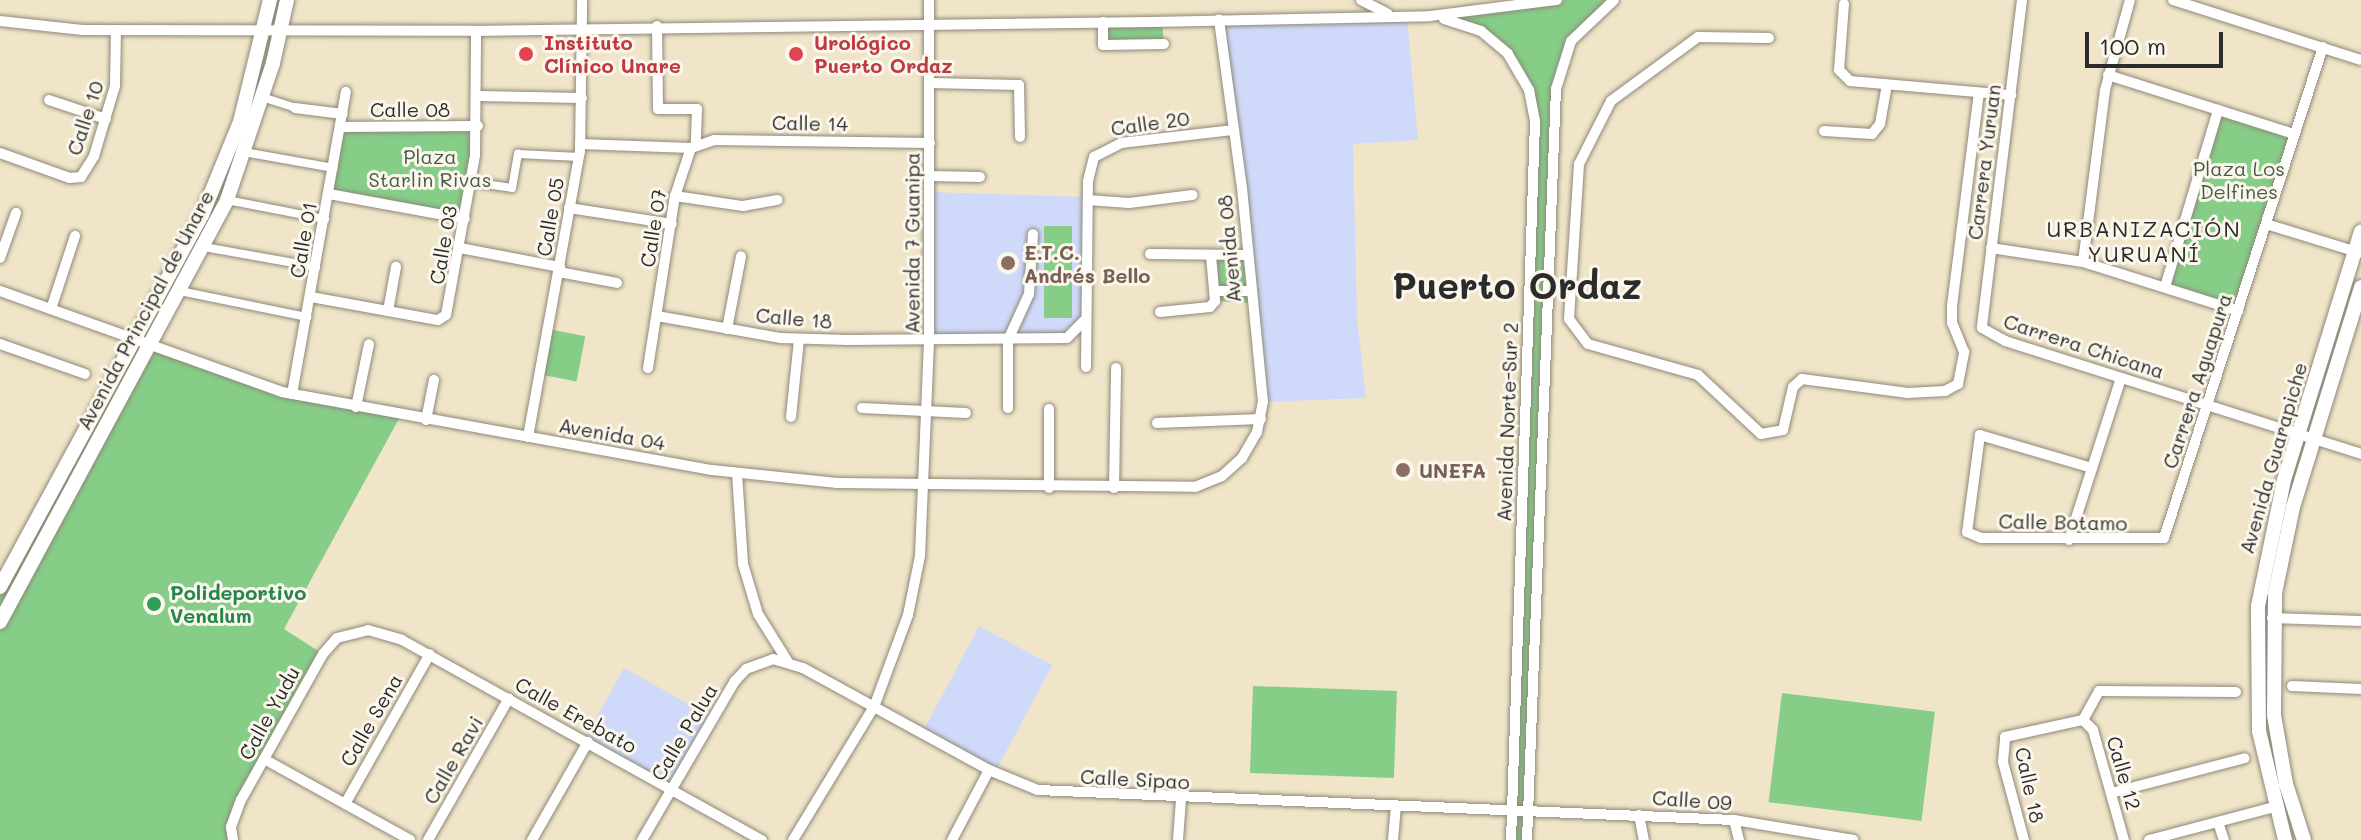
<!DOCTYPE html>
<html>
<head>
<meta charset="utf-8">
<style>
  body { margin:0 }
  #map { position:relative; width:2361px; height:840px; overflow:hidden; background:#f1e5c9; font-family:Mali,sans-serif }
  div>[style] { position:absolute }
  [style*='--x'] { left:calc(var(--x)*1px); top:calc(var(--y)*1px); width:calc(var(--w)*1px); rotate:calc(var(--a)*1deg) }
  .built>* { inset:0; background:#cfdafa; transform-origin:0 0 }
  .green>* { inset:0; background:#86cd88; transform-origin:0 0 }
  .roads { filter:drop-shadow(0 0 2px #8e887a) drop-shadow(0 0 2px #8e887a) }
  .pedestrian>* { height:8px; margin:-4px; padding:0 4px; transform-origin:4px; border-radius:4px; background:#fff }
  .minor>* { height:10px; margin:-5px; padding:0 5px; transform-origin:5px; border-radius:5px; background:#fff }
  .tertiary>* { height:14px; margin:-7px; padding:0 7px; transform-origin:7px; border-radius:7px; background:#fff }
  .dots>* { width:22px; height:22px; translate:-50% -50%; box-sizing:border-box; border:4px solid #fbf7ec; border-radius:50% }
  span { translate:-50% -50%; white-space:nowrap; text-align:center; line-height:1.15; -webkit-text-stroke:6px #fbf7ec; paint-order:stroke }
  .health-label { font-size:20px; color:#be3a42; font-weight:700 }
  .left { translate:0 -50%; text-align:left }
  .street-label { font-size:20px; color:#2b2b2b }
  .park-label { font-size:20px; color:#465c47 }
  .education-label { font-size:20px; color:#785e54; font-weight:700 }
  .leisure-label { font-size:20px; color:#27864d; font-weight:700 }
  .neighbourhood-label { font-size:22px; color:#2b2b2b; letter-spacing:2px }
  .town-label { font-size:36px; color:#2b2b2b; font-weight:700 }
  .scale { position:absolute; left:2085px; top:32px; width:138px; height:36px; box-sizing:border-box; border:4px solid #2b2b2b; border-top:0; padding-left:10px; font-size:24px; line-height:28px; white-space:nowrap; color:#2b2b2b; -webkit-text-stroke:6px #fbf7ec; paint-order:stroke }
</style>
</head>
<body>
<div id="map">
  <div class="built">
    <div style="clip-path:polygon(1407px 16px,1418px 140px,1353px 144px,1357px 317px,1366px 398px,1263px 402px,1219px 20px)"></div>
    <div style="clip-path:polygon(930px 192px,1088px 197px,1086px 319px,1076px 334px,929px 340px)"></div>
    <div style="left:979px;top:626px;width:83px;height:122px;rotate:28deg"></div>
    <div style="left:624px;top:668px;width:102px;height:82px;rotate:29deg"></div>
  </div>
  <div class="green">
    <div style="clip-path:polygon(270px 0,287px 0,242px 158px,150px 345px,246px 381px,401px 415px,284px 629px,323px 654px,241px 800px,233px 840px,0 840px,0 587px,218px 180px)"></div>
    <div style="clip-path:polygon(1557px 0,1614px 0,1600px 9px,1561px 64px,1527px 840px,1511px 840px,1534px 188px,1529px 90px,1491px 38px,1430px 16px)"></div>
    <div style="left:1162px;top:21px;width:23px;height:59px;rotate:85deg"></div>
    <div style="left:2218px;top:110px;width:80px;height:185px;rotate:18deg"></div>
    <div style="clip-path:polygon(478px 126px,465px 219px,329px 194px,342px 127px)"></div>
    <div style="left:1044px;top:226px;width:28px;height:92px"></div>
    <div style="clip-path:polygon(1211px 255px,1247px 255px,1252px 303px,1215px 301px)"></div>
    <div style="left:548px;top:329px;width:38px;height:46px;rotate:11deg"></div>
    <div style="left:1253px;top:686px;width:144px;height:87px;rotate:2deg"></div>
    <div style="left:1782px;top:693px;width:154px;height:110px;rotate:7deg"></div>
  </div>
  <div class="roads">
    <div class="pedestrian">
      <div style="--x:262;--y:97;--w:35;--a:18"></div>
      <div style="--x:244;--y:152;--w:91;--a:10.1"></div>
      <div style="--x:472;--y:182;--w:40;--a:8.5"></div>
      <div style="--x:512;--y:188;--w:35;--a:-80"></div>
      <div style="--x:518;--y:154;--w:61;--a:2.8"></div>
      <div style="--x:227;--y:200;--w:100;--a:11"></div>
      <div style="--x:204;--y:247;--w:114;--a:10.1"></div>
      <div style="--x:180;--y:291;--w:130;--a:11.6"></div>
    </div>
    <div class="minor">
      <div style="--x:1361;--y:0;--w:30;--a:27"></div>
      <div style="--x:2022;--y:0;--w:330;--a:97"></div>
      <div style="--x:1982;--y:328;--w:26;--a:29"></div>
      <div style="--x:2005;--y:341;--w:374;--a:17.6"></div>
      <div style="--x:2173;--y:0;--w:197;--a:17.7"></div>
      <div style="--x:1844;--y:4;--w:66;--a:94.3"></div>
      <div style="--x:1839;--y:70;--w:16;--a:45"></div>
      <div style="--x:1850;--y:81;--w:162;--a:5"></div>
      <div style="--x:1444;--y:19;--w:39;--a:18"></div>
      <div style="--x:1481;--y:31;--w:35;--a:40"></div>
      <div style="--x:1508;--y:54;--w:42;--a:59.7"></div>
      <div style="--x:1529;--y:90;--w:33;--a:79"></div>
      <div style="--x:1535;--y:122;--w:718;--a:91.91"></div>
      <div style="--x:0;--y:21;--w:83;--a:6.2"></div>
      <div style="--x:83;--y:30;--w:390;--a:0.1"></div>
      <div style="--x:473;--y:31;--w:679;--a:-0.76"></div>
      <div style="--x:1152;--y:22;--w:278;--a:-1.2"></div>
      <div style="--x:1430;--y:16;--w:128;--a:-7.2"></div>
      <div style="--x:1103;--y:22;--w:23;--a:90"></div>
      <div style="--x:1103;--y:45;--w:61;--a:-0.9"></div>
      <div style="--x:657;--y:26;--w:83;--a:89.3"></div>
      <div style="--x:658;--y:109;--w:39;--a:0"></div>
      <div style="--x:697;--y:109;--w:36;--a:92"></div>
      <div style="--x:1769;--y:38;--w:71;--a:-179.2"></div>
      <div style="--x:1698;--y:37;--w:108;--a:143.7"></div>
      <div style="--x:1611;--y:101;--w:71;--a:116.9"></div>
      <div style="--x:1579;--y:164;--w:155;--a:93.7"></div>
      <div style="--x:1569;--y:319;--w:31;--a:53"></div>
      <div style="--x:1588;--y:344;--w:114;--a:15.7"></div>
      <div style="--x:1698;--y:375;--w:86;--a:43.1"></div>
      <div style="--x:1761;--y:434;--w:22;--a:-10"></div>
      <div style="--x:1783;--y:430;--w:44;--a:-76.9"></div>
      <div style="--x:1793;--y:387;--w:12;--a:-42"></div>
      <div style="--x:1802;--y:379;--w:107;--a:7.5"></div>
      <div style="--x:1908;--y:393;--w:37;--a:-3"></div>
      <div style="--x:1945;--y:391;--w:15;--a:-28"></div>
      <div style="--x:1958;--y:384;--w:33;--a:-79"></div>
      <div style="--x:1964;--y:352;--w:31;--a:-112"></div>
      <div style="--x:1952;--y:323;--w:17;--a:-90"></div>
      <div style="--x:1952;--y:306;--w:215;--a:-82.8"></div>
      <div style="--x:2108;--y:75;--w:195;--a:17.6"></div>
      <div style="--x:930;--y:83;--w:89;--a:1.3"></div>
      <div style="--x:1019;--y:85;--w:52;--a:88.9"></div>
      <div style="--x:478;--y:96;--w:104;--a:1.1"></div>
      <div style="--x:49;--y:100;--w:60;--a:18.4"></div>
      <div style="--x:295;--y:108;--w:48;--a:7.1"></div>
      <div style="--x:342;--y:127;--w:136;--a:-0.4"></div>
      <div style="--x:1824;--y:131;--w:48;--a:3.6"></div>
      <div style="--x:1872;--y:134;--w:13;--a:-51"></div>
      <div style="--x:1880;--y:124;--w:40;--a:-80"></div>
      <div style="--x:580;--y:144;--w:111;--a:2.1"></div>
      <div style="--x:0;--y:153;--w:74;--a:19.7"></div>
      <div style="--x:70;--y:178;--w:11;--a:-5"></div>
      <div style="--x:81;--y:177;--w:25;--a:-58"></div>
      <div style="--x:94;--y:156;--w:73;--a:-73.3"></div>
      <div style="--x:115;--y:86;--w:56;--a:-89"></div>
      <div style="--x:930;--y:176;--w:50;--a:1.1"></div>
      <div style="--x:329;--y:194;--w:138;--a:10.4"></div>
      <div style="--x:675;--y:196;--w:69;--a:8.4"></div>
      <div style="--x:743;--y:206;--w:35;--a:-10"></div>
      <div style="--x:1088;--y:200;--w:41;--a:4.2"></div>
      <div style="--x:1129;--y:203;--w:64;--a:-7.2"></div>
      <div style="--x:569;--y:208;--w:104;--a:8.8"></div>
      <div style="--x:2266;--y:224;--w:98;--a:17.1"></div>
      <div style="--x:460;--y:248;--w:102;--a:10.8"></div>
      <div style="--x:1991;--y:248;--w:93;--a:8.7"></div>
      <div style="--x:2083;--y:262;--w:163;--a:17.5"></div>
      <div style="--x:1150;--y:254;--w:97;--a:0.6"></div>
      <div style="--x:0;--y:258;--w:48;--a:-70.4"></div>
      <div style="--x:2083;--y:262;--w:173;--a:-82.7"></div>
      <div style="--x:2105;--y:90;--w:93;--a:-74.5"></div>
      <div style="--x:559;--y:272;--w:59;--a:10.7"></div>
      <div style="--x:2165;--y:287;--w:185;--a:-73.3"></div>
      <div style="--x:0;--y:291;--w:300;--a:19.7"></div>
      <div style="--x:282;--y:392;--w:437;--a:10.3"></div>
      <div style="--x:712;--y:470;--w:126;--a:5.9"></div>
      <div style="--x:837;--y:483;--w:358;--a:0.6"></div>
      <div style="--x:1195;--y:487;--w:29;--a:-22"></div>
      <div style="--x:1222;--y:476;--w:27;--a:-42"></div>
      <div style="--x:1242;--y:458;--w:30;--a:-60"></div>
      <div style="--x:1257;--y:432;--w:31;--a:-79"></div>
      <div style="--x:1263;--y:402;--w:215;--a:-95.6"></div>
      <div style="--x:1242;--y:188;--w:170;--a:-97.8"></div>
      <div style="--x:1214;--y:291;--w:36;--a:0"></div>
      <div style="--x:311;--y:297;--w:129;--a:10.3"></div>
      <div style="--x:438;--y:320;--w:9;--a:-32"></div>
      <div style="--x:446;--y:315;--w:163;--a:-79.7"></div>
      <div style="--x:475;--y:155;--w:124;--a:-89.5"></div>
      <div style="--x:51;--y:309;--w:77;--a:-71.8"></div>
      <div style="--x:388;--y:311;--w:45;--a:-79.7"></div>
      <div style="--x:1160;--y:312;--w:50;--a:-5.7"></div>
      <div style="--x:1210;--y:307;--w:8;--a:-50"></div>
      <div style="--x:1215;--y:301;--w:46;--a:-95"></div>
      <div style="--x:657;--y:316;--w:126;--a:10.1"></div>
      <div style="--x:781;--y:338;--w:67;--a:1.7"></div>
      <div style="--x:848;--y:340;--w:219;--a:-0.5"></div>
      <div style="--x:1067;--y:338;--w:27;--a:-45"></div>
      <div style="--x:727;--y:329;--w:74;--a:-79.1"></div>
      <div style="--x:0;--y:344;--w:90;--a:19.4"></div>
      <div style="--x:1086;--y:367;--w:186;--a:-89.4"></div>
      <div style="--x:1088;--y:181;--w:25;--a:-76"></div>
      <div style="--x:1094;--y:157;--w:30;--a:-27"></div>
      <div style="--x:1121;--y:143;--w:114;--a:-6.6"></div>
      <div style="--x:648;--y:368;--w:174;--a:-81.1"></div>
      <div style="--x:675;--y:196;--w:51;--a:-71.6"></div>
      <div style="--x:691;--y:148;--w:24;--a:-19"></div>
      <div style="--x:714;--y:140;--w:216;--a:0.8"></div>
      <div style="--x:292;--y:394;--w:307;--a:-79.9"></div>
      <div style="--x:356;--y:407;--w:64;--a:-78.3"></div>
      <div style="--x:862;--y:408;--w:104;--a:2.8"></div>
      <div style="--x:1008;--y:408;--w:68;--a:-90"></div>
      <div style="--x:1008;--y:340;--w:51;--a:-65.5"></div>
      <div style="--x:1029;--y:294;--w:60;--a:-86.2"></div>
      <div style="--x:791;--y:417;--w:77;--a:-84.1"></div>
      <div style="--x:426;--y:420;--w:41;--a:-78.7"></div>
      <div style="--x:1157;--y:423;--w:104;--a:-2.2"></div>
      <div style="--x:528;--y:437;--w:290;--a:-79.7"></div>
      <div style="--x:580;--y:152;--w:152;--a:-89.2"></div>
      <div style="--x:2092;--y:468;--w:117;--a:-163.6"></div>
      <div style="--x:1980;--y:435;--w:98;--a:97.6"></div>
      <div style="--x:1967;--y:532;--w:15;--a:23"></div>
      <div style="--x:1981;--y:538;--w:183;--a:0"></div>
      <div style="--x:2164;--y:538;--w:516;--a:-72.06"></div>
      <div style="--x:737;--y:473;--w:91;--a:86.2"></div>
      <div style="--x:743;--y:564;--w:52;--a:73.3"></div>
      <div style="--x:758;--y:614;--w:57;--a:58"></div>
      <div style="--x:1049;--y:488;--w:79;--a:-90"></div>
      <div style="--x:1114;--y:488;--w:120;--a:-89"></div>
      <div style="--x:2069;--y:540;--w:170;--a:-72.2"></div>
      <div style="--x:2272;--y:618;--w:89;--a:1.9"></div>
      <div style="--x:2292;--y:686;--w:69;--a:2.5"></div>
      <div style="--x:2083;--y:720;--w:33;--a:-61"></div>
      <div style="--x:2099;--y:691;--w:137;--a:0.4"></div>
      <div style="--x:2083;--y:720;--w:14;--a:45"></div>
      <div style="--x:2093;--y:730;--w:114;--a:74.3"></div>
      <div style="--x:264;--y:759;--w:167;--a:29"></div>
      <div style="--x:2111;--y:793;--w:138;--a:-14.6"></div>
      <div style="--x:345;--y:804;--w:172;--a:-60.5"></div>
      <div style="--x:1639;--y:815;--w:25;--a:79"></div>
      <div style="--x:1734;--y:820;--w:21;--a:76"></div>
      <div style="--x:2218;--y:822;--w:19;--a:72"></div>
      <div style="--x:233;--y:840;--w:13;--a:-99"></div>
      <div style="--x:231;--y:827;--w:29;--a:-70"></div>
      <div style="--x:241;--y:800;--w:167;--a:-60.7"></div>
      <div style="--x:323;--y:654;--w:21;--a:-49"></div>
      <div style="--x:337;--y:638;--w:32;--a:-14"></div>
      <div style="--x:368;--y:630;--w:35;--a:16"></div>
      <div style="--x:402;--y:640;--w:412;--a:29.1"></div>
      <div style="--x:428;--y:840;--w:163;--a:-60.3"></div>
      <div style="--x:532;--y:840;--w:113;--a:-60.3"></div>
      <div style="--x:642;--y:840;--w:184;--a:-59.7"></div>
      <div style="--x:735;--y:681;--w:16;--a:-47"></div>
      <div style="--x:746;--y:669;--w:29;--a:-20"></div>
      <div style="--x:773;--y:659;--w:31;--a:17"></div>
      <div style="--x:803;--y:668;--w:212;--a:28.7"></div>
      <div style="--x:989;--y:770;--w:53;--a:22.2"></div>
      <div style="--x:1038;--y:790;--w:697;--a:2.47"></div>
      <div style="--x:1734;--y:820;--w:121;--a:9.5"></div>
      <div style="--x:793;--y:840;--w:156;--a:-58.7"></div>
      <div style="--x:874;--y:707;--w:98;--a:-69.7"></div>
      <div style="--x:908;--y:615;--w:60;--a:-78.5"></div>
      <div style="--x:920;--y:556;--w:216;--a:-87.6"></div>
      <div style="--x:929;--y:340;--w:340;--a:-90"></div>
      <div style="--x:952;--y:840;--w:79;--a:-62.1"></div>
      <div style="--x:1178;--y:840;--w:41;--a:-85.8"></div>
      <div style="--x:1393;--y:840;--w:33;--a:-85"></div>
      <div style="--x:1527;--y:840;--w:752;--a:-87.79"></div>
      <div style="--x:1556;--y:89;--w:50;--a:-72.6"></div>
      <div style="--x:1571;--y:41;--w:59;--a:-43.6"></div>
      <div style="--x:2024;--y:840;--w:81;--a:-105.1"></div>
      <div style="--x:2003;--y:762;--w:25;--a:-85"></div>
      <div style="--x:2005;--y:737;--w:80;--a:-12.3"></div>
      <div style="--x:2149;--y:840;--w:129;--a:-14.8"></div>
    </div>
    <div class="tertiary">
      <div style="--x:0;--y:587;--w:423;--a:-61.5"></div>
      <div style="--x:202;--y:215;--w:100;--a:-67.8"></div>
      <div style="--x:240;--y:122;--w:126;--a:-76.2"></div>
      <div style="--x:0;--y:622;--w:479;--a:-61.7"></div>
      <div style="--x:227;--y:200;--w:145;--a:-71.4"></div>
      <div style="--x:273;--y:63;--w:65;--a:-77.5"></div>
      <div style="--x:2285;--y:840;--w:112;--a:-103.4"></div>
      <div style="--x:2259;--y:731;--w:125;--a:-90.5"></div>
      <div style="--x:2258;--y:606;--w:129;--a:-78.3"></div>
      <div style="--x:2284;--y:480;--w:260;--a:-72.8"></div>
      <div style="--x:2304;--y:840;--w:59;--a:-107.8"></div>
      <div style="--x:2286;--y:784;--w:70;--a:-99.9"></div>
      <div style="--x:2274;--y:715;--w:122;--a:-89.5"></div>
      <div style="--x:2275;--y:593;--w:88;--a:-78.2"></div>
      <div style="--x:2293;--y:507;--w:230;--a:-72.8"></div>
    </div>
  </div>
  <div class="dots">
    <div style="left:526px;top:54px;background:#e0444e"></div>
    <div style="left:796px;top:54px;background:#e0444e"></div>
    <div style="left:1008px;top:263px;background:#8d6e63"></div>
    <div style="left:1403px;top:470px;background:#8d6e63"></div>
    <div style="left:154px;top:604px;background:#2e9e5b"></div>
  </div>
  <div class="health-label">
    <span class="left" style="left:544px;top:54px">Instituto<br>Clínico Unare</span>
    <span class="left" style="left:814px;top:54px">Urológico<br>Puerto Ordaz</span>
  </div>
  <div class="street-label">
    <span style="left:410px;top:109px">Calle 08</span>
    <span style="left:85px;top:118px;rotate:-72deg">Calle 10</span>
    <span style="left:810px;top:123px;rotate:1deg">Calle 14</span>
    <span style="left:1150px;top:123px;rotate:-8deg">Calle 20</span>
    <span style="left:1984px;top:162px;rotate:-83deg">Carrera Yuruan</span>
    <span style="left:550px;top:217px;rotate:-80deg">Calle 05</span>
    <span style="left:653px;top:228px;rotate:-81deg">Calle 07</span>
    <span style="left:303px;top:240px;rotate:-80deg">Calle 01</span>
    <span style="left:912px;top:243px;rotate:-90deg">Avenida 7 Guanipa</span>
    <span style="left:443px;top:245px;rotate:-80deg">Calle 03</span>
    <span style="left:1229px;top:249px;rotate:-95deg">Avenida 08</span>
    <span style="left:145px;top:310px;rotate:-62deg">Avenida Principal de Unare</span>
    <span style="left:794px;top:318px;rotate:5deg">Calle 18</span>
    <span style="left:2084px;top:346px;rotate:18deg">Carrera Chicana</span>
    <span style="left:2197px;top:381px;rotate:-72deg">Carrera Aguapura</span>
    <span style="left:1507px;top:422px;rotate:-88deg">Avenida Norte-Sur 2</span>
    <span style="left:612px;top:434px;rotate:10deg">Avenida 04</span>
    <span style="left:2273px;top:458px;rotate:-74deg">Avenida Guarapiche</span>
    <span style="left:2063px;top:522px;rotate:1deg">Calle Botamo</span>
    <span style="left:269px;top:713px;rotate:-61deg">Calle Yudu</span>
    <span style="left:576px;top:715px;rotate:29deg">Calle Erebato</span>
    <span style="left:371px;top:720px;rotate:-60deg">Calle Sena</span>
    <span style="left:684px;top:732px;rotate:-59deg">Calle Palua</span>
    <span style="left:453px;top:760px;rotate:-60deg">Calle Ravi</span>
    <span style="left:2124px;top:773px;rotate:74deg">Calle 12</span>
    <span style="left:1135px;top:779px;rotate:3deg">Calle Sipao</span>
    <span style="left:2030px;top:785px;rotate:78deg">Calle 18</span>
    <span style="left:1692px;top:800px;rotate:4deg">Calle 09</span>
  </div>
  <div class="park-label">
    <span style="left:430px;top:168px">Plaza<br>Starlin Rivas</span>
    <span style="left:2239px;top:180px">Plaza Los<br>Delfines</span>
  </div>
  <div class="education-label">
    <span class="left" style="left:1024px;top:264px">E.T.C.<br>Andrés Bello</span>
    <span class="left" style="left:1419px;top:470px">UNEFA</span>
  </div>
  <div class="leisure-label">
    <span class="left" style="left:170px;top:604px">Polideportivo<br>Venalum</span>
  </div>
  <div class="neighbourhood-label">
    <span style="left:2144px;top:241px">URBANIZACIÓN<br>YURUANÍ</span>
  </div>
  <div class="town-label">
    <span style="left:1517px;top:285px">Puerto Ordaz</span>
  </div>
  <div class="scale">100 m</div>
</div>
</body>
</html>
